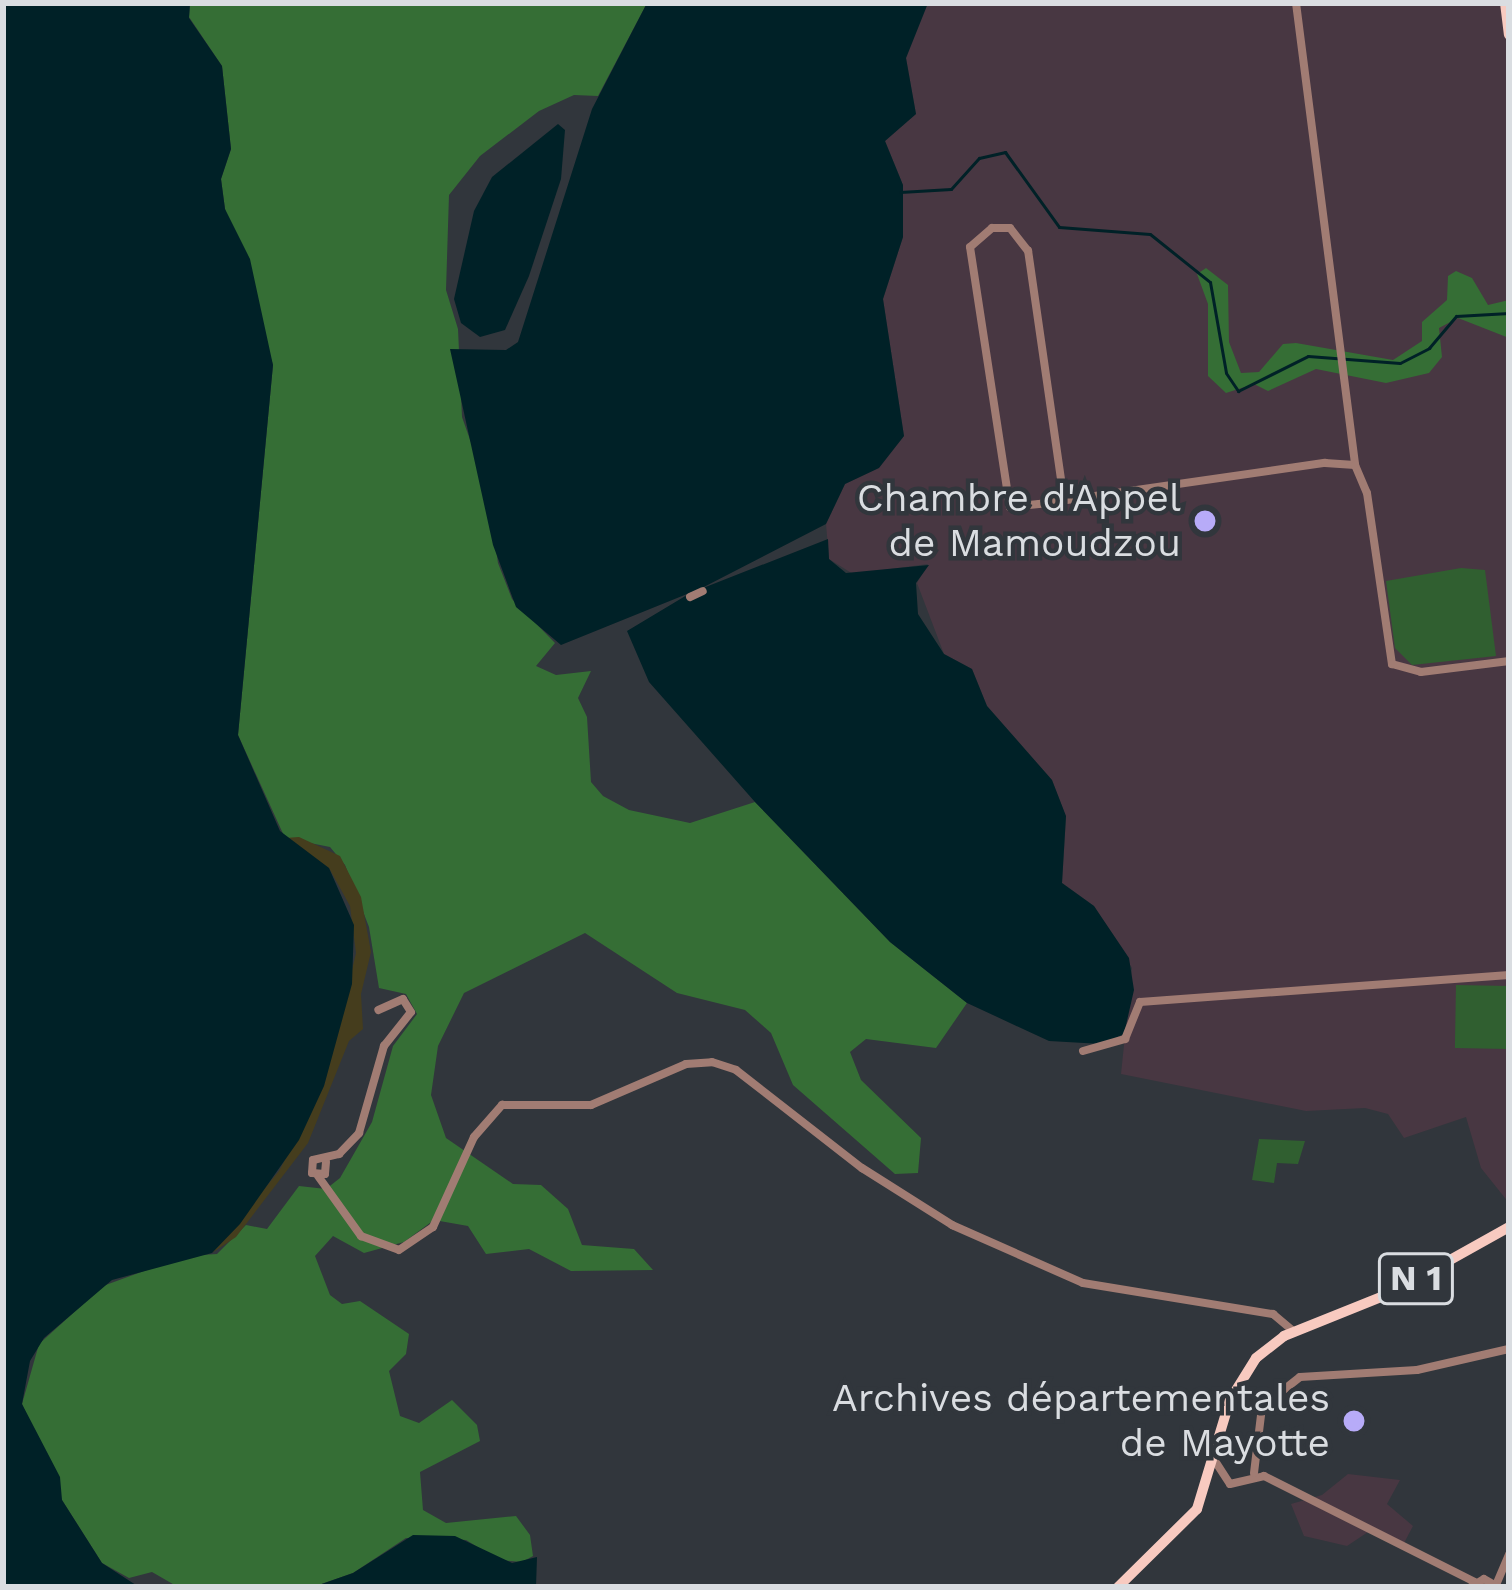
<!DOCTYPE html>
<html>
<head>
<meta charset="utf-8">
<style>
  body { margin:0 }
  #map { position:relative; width:1512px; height:1590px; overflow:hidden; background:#31363c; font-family:"Work Sans",sans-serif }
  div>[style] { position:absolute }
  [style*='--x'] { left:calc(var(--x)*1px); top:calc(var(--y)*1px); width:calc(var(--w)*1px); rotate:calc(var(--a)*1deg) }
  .commercial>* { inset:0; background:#483742 }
  .green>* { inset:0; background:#305f30; transform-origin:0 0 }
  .forest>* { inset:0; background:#356e35 }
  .sand>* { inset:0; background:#453d1d }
  .water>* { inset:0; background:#002127 }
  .stream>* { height:3px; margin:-1.5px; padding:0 1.5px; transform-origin:1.5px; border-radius:1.5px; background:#002127 }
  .minor>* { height:8px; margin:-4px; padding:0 4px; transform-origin:4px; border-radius:4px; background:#a17c73 }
  .major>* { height:10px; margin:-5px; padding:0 5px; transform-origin:5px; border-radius:5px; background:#f8cac0 }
  .dots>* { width:33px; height:33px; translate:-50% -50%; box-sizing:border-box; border:6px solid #31363c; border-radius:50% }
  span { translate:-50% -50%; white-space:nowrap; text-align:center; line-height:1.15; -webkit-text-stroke:9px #31363c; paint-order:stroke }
  .shield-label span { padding:3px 9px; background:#31363c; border:3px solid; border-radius:9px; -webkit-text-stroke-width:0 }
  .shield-label { font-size:36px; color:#dadde1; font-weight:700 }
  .poi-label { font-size:39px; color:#dadde1 }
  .right { translate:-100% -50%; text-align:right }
  .frame { position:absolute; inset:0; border:6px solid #dadde1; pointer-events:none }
</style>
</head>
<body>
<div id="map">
  <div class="commercial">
    <div style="clip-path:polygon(928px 3px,1509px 3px,1509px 1203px,1481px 1168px,1466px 1117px,1404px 1138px,1388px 1114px,1365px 1108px,1306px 1111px,1121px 1074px,1132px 968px,1094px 906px,1062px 883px,1066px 817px,1052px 780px,987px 706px,972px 669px,944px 654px,917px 583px,928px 564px,853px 574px,829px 559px,826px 524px,845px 484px,878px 468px,904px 436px,883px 299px,903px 237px,903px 185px,885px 141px,916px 114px,906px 58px)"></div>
    <div style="clip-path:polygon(1348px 1474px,1400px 1480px,1387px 1504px,1413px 1526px,1403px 1545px,1374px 1528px,1347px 1546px,1304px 1536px,1291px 1504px,1322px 1495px)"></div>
  </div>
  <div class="green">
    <div style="clip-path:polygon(1461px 568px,1485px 570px,1496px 656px,1412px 665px,1395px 648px,1386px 581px)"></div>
    <div style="left:1456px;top:985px;width:53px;height:63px;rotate:1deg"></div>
    <div style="clip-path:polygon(1259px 1139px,1305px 1141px,1298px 1164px,1277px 1163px,1274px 1183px,1252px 1180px)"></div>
  </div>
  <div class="forest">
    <div style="clip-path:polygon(190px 3px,647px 3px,598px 96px,574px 95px,539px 111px,480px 156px,449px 195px,446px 290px,458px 329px,462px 417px,487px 488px,498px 563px,512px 599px,555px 643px,536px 666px,556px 675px,591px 671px,578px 698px,587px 717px,591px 782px,603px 796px,629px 810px,690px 823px,755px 802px,890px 942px,967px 1003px,936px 1048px,866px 1039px,850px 1052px,861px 1080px,921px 1138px,918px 1173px,895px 1174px,793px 1085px,771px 1033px,745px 1010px,677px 993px,585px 933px,464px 993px,438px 1046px,431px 1095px,446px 1138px,513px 1184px,541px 1185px,568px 1209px,582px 1245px,634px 1249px,653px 1270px,571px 1271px,529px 1249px,486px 1254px,468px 1226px,434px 1220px,404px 1242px,364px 1253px,333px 1236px,315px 1256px,330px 1295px,342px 1304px,360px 1301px,409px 1334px,406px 1354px,389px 1371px,400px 1416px,419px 1423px,452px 1400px,477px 1425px,480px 1441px,420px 1472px,423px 1510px,446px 1523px,516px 1516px,530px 1535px,533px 1556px,522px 1562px,499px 1560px,466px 1540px,406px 1538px,353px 1573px,313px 1587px,178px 1587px,152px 1572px,129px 1578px,102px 1563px,62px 1500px,22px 1404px,39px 1344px,103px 1286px,185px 1256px,217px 1254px,246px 1225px,267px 1229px,299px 1186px,326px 1189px,340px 1178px,372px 1122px,393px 1046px,417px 1014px,406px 994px,379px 988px,369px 927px,345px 865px,330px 847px,285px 838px,238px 735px,273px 365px,225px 209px,221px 179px,231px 149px,222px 66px,189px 17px)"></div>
    <div style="clip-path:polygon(1206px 268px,1228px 285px,1229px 342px,1241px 373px,1259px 372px,1283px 344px,1296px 343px,1393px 360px,1422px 341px,1422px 322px,1447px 300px,1448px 276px,1456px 271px,1472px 278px,1488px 305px,1509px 300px,1509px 338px,1458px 318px,1439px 328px,1442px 357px,1429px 373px,1386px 383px,1316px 369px,1268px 391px,1254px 384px,1226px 393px,1208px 376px,1208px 304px,1197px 274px)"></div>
  </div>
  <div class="sand">
    <div style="clip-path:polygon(299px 837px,340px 856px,361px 897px,371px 952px,361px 994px,363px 1029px,349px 1041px,308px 1143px,236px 1237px,212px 1253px,279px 1171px,324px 1086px,356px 953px,350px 906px,329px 868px,285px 838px)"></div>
  </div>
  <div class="water">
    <div style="clip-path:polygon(3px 3px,190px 3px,189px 18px,222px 66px,231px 149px,221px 179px,225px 209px,250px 259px,273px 365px,238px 735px,280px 831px,329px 868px,354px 925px,352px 984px,324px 1086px,299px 1140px,240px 1224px,212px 1253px,112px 1280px,44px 1338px,30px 1361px,22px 1404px,60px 1477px,62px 1500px,102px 1563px,139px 1587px,3px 1587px)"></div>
    <div style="clip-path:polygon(647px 3px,928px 3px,906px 58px,916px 114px,885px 141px,903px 185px,903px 237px,883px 299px,904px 436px,879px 468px,845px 484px,826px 524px,698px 590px,828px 539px,829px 559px,846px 573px,929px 565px,916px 583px,918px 614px,944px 654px,972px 669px,987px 706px,1052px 780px,1066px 816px,1062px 883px,1094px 906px,1129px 958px,1134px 990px,1124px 1034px,1102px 1044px,1049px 1041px,967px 1003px,890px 942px,755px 802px,649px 682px,627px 631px,692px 592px,561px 645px,516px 607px,493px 545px,450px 349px,506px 350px,518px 342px,592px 109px)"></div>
    <div style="clip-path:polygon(558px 124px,565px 130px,561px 179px,529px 276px,505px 330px,480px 337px,461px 323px,454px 299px,474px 211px,492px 177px)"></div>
    <div style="clip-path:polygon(413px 1535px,455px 1536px,512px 1563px,537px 1557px,536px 1587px,313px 1587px,353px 1573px)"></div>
  </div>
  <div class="stream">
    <div style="--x:900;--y:192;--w:51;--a:-3.4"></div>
    <div style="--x:951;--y:189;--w:42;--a:-47.9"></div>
    <div style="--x:979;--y:158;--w:27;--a:-13"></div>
    <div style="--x:1005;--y:152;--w:92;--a:54.2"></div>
    <div style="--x:1059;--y:227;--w:91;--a:4.4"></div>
    <div style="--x:1150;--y:234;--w:77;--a:38.7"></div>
    <div style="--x:1210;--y:282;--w:92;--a:80"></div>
    <div style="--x:1226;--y:373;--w:22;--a:56"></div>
    <div style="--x:1238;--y:391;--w:78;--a:-26.6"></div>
    <div style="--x:1308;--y:356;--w:92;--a:4.4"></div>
    <div style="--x:1400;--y:363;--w:33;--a:-27"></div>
    <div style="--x:1429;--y:348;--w:42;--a:-49.8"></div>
    <div style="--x:1456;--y:316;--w:53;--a:-3.2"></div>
  </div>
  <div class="minor">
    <div style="--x:1296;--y:3;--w:466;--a:82.7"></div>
    <div style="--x:1064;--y:500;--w:252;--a:-98.2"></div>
    <div style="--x:1028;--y:251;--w:29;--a:-128"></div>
    <div style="--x:1010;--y:228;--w:18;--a:180"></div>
    <div style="--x:992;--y:228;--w:29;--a:139"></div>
    <div style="--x:970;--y:247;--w:263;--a:81.3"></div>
    <div style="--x:1010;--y:507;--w:29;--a:-6"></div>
    <div style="--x:1039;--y:504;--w:289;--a:-8.2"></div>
    <div style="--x:1325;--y:463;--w:30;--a:4"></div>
    <div style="--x:1355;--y:465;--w:30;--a:67"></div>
    <div style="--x:1367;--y:493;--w:173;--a:81.7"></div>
    <div style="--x:1392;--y:664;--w:30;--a:15"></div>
    <div style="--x:1421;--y:672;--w:89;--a:-7.1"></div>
    <div style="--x:690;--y:597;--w:14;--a:-25"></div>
    <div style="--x:1083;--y:1051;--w:44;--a:-15.9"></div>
    <div style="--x:1125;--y:1039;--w:40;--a:-68"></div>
    <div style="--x:1140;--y:1002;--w:370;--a:-4.2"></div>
    <div style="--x:326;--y:1162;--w:12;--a:95"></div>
    <div style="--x:325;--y:1174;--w:13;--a:-176"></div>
    <div style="--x:312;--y:1173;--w:13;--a:-86"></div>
    <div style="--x:313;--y:1160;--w:27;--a:-13"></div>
    <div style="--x:339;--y:1154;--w:29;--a:-46"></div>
    <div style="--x:359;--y:1133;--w:91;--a:-74"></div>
    <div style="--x:384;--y:1046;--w:43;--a:-51.5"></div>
    <div style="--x:411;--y:1012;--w:15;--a:-122"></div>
    <div style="--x:403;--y:999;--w:27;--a:156"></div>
    <div style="--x:318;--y:1176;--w:74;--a:54.4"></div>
    <div style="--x:361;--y:1236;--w:40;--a:20.2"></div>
    <div style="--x:399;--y:1250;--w:41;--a:-34.1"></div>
    <div style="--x:433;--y:1227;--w:99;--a:-65.5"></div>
    <div style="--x:474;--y:1137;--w:43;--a:-48.8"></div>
    <div style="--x:502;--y:1105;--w:89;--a:0"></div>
    <div style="--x:591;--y:1105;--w:103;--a:-23.3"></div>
    <div style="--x:686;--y:1064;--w:26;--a:-4"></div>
    <div style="--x:712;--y:1062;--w:25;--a:18"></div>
    <div style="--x:736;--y:1070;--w:160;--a:37.9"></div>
    <div style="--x:862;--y:1168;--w:107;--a:32.3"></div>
    <div style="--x:952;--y:1225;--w:143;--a:23.9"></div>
    <div style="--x:1083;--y:1283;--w:193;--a:9.3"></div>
    <div style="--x:1273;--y:1314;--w:26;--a:40"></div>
    <div style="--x:1215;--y:1461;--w:27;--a:57"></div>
    <div style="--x:1230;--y:1484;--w:35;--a:-13"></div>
    <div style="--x:1264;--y:1476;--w:236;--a:26.7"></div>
    <div style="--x:1254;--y:1473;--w:66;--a:-83.1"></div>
    <div style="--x:1262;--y:1407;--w:48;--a:-38.3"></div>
    <div style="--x:1300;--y:1377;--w:117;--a:-3.4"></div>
    <div style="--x:1417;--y:1370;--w:94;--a:-12.9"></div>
    <div style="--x:1496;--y:1585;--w:34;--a:-67"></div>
    <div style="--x:1471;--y:1587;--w:15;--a:-32"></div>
    <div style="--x:1484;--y:1579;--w:14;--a:30"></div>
  </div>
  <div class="major">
    <div style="--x:1505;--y:3;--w:32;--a:83"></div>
    <div style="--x:1118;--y:1587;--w:111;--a:-44.6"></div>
    <div style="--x:1197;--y:1509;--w:114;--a:-73.2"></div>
    <div style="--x:1230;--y:1400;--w:49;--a:-58.2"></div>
    <div style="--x:1256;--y:1358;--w:36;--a:-38"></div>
    <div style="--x:1284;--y:1336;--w:115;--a:-21.9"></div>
    <div style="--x:1391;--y:1293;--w:135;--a:-29.2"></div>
  </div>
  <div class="dots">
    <div style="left:1205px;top:521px;background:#b7abf8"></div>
    <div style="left:1354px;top:1421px;background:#b7abf8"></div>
  </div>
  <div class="shield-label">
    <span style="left:1416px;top:1279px">N 1</span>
  </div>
  <div class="poi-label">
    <span class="right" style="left:1181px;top:521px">Chambre d'Appel<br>de Mamoudzou</span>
    <span class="right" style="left:1330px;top:1421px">Archives départementales<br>de Mayotte</span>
  </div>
  <div class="frame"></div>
</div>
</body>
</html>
